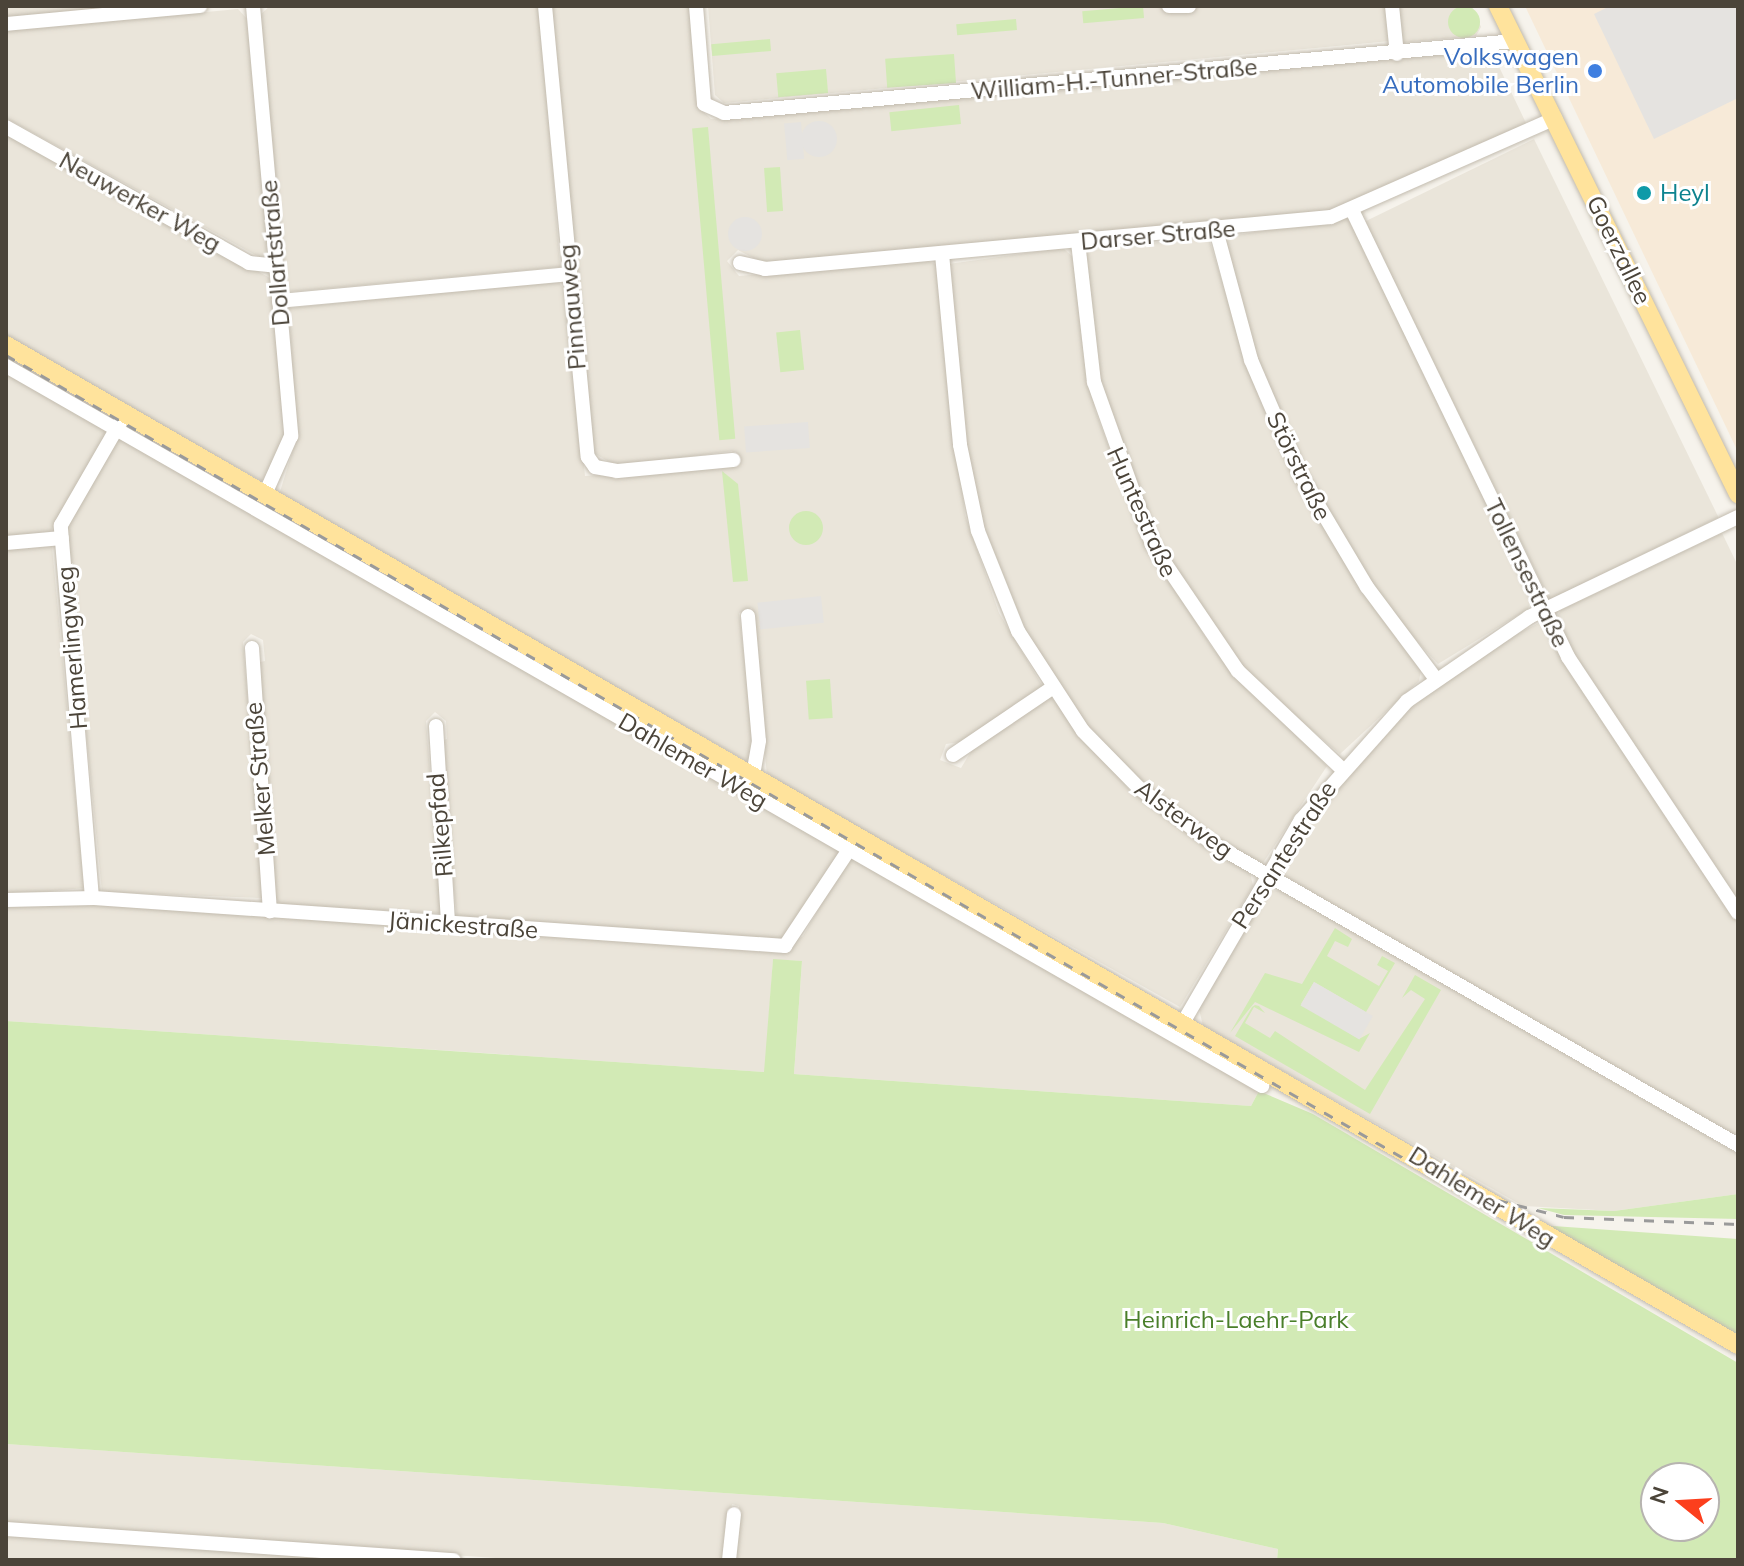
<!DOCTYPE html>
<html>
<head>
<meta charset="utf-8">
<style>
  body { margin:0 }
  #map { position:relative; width:1744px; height:1566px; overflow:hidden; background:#f6f3ec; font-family:Mulish,sans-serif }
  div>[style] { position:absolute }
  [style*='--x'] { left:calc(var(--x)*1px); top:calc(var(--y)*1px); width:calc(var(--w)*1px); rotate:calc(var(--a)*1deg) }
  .residential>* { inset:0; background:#eae5da; transform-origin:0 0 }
  .commercial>* { inset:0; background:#f7ead8 }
  .green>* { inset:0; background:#d2eab5; transform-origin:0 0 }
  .round { border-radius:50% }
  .parking>* { inset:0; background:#e5e3e0; transform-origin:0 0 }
  .roads { filter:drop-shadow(0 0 2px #c2bbae) drop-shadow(0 0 2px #c2bbae) }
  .minor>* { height:14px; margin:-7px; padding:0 7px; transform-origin:7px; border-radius:7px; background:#fff }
  .major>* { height:18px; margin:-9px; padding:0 9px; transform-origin:9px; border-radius:9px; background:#ffe39c }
  .rail>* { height:3px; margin-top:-1.5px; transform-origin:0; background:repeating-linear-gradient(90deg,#9a9a9a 0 10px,transparent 0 20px) }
  .dots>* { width:22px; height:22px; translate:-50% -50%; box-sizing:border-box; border:4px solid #fff; border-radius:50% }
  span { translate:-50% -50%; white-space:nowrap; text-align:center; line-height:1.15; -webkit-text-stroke:6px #fff; paint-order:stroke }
  .shop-label { font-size:24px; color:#366cbe }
  .right { translate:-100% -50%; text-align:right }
  .street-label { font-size:24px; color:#4b4439 }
  .culture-label { font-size:24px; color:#0d838f }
  .left { translate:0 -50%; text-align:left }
  .park-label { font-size:24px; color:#4a7f2a }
  .frame { position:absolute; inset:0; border:8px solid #4b4439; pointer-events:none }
  .north { position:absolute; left:1640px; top:1462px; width:80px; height:80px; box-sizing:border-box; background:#fff; border:2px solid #b7b4b0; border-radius:50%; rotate:288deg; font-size:22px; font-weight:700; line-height:32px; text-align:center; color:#4b4439 }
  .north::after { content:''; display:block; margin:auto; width:28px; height:36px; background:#fc3f1d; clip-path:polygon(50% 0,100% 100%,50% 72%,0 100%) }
</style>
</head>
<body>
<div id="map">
  <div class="residential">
    <div style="clip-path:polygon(6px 6px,128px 6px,6px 17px)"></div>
    <div style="clip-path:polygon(270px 6px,540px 6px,560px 267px,287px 292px,260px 15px)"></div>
    <div style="clip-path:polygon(550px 6px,690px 6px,699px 108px,711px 119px,1491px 50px,1527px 125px,1338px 210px,765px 264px,738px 250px,727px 261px,739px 276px,926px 260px,937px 265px,965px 515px,999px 613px,1043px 687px,960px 742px,946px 744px,940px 760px,961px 768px,975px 745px,1051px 697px,1132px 793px,1250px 872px,1253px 886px,1180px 1007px,767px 776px,752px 608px,739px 613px,755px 751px,746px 761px,279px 495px,296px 440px,289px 308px,558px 281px,566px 292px,585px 476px,740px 465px,732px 451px,616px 466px,594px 453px)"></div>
    <div style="clip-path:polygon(708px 6px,1387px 6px,1390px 41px,724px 103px,715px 95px)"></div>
    <div style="clip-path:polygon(1397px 6px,1472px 6px,1481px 27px,1476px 36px,1400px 43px)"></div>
    <div style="clip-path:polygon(238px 9px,249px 21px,269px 246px,263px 259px,6px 118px,6px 31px)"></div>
    <div style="clip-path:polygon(6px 133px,270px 278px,286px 432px,263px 482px,6px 339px)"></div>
    <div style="left:1534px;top:139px;width:421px;height:188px;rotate:64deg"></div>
    <div style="clip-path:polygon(1349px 218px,1532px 598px,1528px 609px,1438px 664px,1386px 608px,1302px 467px,1253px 348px,1223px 237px)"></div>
    <div style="clip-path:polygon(1208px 236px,1249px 369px,1308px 501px,1421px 670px,1419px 681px,1340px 754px,1253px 680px,1161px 551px,1102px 397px,1086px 251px)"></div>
    <div style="clip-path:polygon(1063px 248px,1074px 258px,1095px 410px,1142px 537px,1213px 649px,1327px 766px,1263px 863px,1224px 845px,1157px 797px,1093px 734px,1025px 635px,991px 558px,967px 459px,949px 264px)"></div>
    <div style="clip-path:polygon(6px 351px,113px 413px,115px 422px,49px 534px,6px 539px)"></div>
    <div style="clip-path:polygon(133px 424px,847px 841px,789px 936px,777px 941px,457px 918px,438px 742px,447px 739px,446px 721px,435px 712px,426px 721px,441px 913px,281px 906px,275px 897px,256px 663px,265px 661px,263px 640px,251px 634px,243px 642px,264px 898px,102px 892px,66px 530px,123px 427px)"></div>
    <div style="clip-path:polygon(1722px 533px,1738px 566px,1738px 904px,1595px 691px,1555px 620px,1561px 610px)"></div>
    <div style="clip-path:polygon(52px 546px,84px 888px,6px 895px,6px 548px)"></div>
    <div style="clip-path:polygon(1539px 623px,1738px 921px,1738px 1139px,1281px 874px,1314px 815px,1408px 710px,1493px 646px)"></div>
    <div style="clip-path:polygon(855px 846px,1259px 1091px,1251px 1106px,794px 1074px,802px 961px,773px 960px,765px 1072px,6px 1021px,6px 905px,94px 903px,779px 953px,803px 936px)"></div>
    <div style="clip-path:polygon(1282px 890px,1738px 1154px,1738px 1194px,1614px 1211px,1523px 1206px,1203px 1026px,1199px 1009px,1268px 891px)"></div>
    <div style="clip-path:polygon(6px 1444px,1163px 1523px,1278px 1549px,1277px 1560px,733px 1560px,739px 1506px,732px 1504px,725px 1560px,524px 1560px,6px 1524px)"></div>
    <div style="clip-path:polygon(6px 1534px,384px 1560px,6px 1560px)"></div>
  </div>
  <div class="commercial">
    <div style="clip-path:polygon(1525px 6px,1738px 6px,1738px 452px,1642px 251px)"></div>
  </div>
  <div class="green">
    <div style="left:1143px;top:6px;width:12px;height:61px;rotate:85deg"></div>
    <div class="round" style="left:1448px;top:6px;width:32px;height:32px"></div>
    <div style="left:1016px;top:19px;width:11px;height:60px;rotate:85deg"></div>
    <div style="left:770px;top:39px;width:12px;height:59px;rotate:85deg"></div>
    <div style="left:954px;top:54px;width:29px;height:69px;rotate:86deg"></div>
    <div style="left:826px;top:69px;width:24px;height:50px;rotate:85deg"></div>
    <div style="left:959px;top:105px;width:19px;height:70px;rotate:84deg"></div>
    <div style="left:708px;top:127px;width:313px;height:16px;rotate:85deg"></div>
    <div style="left:780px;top:167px;width:44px;height:16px;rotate:86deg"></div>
    <div style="left:800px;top:330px;width:40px;height:24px;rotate:84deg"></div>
    <div style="clip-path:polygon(722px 471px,738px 484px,748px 581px,733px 582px)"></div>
    <div class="round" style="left:789px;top:511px;width:34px;height:34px"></div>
    <div style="left:830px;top:679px;width:39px;height:24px;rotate:86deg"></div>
    <div style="clip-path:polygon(1335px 928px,1352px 939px,1348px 947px,1335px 941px,1327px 956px,1379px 986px,1388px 971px,1377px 965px,1382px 956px,1395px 963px,1366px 1012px,1314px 982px,1301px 1004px,1359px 1039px,1370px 1033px,1359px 1052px,1255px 1002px,1230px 1033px,1265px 973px,1302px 984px)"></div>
    <div style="clip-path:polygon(evenodd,773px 959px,802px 961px,794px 1074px,1251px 1106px,1259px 1091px,1313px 1114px,1738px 1363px,1738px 1560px,1277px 1560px,1278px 1549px,1163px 1523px,6px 1444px,6px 1021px,764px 1072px,773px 959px,1656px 1478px,1704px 1478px,1704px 1526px,1656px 1526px,1656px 1478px)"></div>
    <div style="clip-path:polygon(1415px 975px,1441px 990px,1370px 1114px,1235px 1036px,1252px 1007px,1255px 1005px,1259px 1006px,1265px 1013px,1254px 1007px,1245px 1023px,1270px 1038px,1275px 1031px,1365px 1090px,1425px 999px,1411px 990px,1402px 998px)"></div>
    <div style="clip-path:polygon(1738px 1194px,1738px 1219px,1564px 1215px,1538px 1208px,1614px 1211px)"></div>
    <div style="clip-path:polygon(1539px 1225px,1738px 1239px,1738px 1339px)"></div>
  </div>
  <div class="parking">
    <div style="clip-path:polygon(1610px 6px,1738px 6px,1738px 98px,1654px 139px,1594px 14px)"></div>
    <div class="round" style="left:801px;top:121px;width:36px;height:36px"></div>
    <div style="left:801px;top:122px;width:37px;height:17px;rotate:85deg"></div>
    <div class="round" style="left:728px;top:217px;width:34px;height:34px"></div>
    <div style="left:808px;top:422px;width:26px;height:64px;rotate:86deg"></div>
    <div style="left:821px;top:596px;width:27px;height:64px;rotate:84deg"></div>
    <div style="left:1314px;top:982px;width:68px;height:27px;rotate:30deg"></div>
  </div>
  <div class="roads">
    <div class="minor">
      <div style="--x:253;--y:6;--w:432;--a:84.9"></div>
      <div style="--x:291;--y:436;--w:64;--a:114.1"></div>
      <div style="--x:545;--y:6;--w:453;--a:84.6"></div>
      <div style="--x:588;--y:457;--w:12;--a:55"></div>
      <div style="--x:595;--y:467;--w:22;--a:10"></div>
      <div style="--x:617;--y:471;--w:117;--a:-5.4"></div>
      <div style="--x:696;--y:6;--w:98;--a:85.3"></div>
      <div style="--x:704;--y:104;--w:22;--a:24"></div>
      <div style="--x:724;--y:113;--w:794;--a:-5.2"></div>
      <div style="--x:1169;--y:6;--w:20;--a:0"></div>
      <div style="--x:1392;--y:6;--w:48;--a:84.1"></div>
      <div style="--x:6;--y:24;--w:195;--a:-5.3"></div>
      <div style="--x:6;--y:127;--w:278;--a:29.2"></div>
      <div style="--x:249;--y:263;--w:27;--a:6"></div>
      <div style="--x:1353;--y:212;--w:494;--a:64.2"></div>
      <div style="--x:1568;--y:657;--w:307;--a:56.4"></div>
      <div style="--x:1216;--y:230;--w:135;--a:74.9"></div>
      <div style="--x:1251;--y:360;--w:126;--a:66.7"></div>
      <div style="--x:1301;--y:476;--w:129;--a:59.3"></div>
      <div style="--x:1367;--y:587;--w:114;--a:53.2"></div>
      <div style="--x:1078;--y:242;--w:141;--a:83.5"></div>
      <div style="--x:1094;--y:382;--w:172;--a:70.3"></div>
      <div style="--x:1152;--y:544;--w:153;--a:55.9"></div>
      <div style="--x:1238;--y:671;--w:141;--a:43.3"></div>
      <div style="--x:942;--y:254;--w:192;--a:84.6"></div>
      <div style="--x:960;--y:445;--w:88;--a:78.2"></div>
      <div style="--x:978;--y:531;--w:108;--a:68.2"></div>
      <div style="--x:1018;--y:631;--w:119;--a:57"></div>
      <div style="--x:1083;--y:731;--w:80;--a:45.5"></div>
      <div style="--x:1139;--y:788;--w:91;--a:37"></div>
      <div style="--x:1212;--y:843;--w:607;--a:29.86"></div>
      <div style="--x:740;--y:263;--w:26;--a:13"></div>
      <div style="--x:765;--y:269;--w:568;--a:-5.25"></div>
      <div style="--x:1331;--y:217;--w:245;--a:-23.8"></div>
      <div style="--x:279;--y:301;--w:291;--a:-5.3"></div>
      <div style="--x:6;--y:366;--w:1448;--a:29.82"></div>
      <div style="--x:6;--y:543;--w:56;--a:-5.1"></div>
      <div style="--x:748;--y:616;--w:125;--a:85"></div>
      <div style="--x:759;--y:741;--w:34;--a:100"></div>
      <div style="--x:252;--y:648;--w:264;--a:86.1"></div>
      <div style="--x:436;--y:726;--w:197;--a:86.5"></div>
      <div style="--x:953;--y:755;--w:120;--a:-34.1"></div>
      <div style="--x:92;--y:898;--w:374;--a:-94.8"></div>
      <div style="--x:61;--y:525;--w:120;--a:-60"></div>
      <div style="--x:6;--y:900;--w:88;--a:-1.3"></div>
      <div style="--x:94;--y:898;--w:693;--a:3.97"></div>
      <div style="--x:785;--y:946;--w:121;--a:-56.4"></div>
      <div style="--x:1184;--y:1021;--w:233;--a:-59.8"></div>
      <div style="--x:1301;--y:820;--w:159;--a:-48.3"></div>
      <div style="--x:1407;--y:701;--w:148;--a:-34.5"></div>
      <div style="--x:1529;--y:617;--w:232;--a:-25.6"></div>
      <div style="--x:6;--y:1529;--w:449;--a:4"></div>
      <div style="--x:729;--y:1560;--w:46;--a:-83.8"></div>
    </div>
    <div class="major">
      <div style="--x:1498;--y:6;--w:544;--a:63.81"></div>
      <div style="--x:6;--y:345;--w:2000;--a:30"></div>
    </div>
  </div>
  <div class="rail">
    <div style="--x:6;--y:355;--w:1676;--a:29.88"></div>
    <div style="--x:1459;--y:1190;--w:108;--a:14.4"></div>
    <div style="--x:1564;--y:1217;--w:174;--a:2.3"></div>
  </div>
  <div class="dots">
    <div style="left:1595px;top:71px;background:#3f7fe0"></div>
    <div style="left:1644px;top:193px;background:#0f9aa8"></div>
  </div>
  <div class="shop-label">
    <span class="right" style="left:1579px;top:71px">Volkswagen<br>Automobile Berlin</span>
  </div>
  <div class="street-label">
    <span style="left:1114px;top:79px;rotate:-5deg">William-H.-Tunner-Straße</span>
    <span style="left:140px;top:202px;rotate:29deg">Neuwerker Weg</span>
    <span style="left:1158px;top:235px;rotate:-5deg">Darser Straße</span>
    <span style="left:1619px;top:250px;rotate:64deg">Goerzallee</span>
    <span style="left:275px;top:253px;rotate:-95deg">Dollartstraße</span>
    <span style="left:572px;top:307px;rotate:-95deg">Pinnauweg</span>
    <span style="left:1299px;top:466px;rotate:64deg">Störstraße</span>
    <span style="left:1142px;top:512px;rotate:66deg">Huntestraße</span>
    <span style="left:1527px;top:573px;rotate:64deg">Tollensestraße</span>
    <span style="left:72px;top:648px;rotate:-95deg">Hamerlingweg</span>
    <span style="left:693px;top:761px;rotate:30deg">Dahlemer Weg</span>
    <span style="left:260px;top:779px;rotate:-95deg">Melker Straße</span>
    <span style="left:1184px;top:819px;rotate:36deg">Alsterweg</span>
    <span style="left:440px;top:825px;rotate:-95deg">Rilkepfad</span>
    <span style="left:1284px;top:855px;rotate:-57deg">Persantestraße</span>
    <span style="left:463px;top:925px;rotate:4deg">Jänickestraße</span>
    <span style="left:1482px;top:1197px;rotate:32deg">Dahlemer Weg</span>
  </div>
  <div class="culture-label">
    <span class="left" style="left:1660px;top:193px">Heyl</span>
  </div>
  <div class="park-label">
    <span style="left:1236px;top:1320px">Heinrich-Laehr-Park</span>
  </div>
  <div class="frame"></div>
  <div class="north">N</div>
</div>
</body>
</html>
